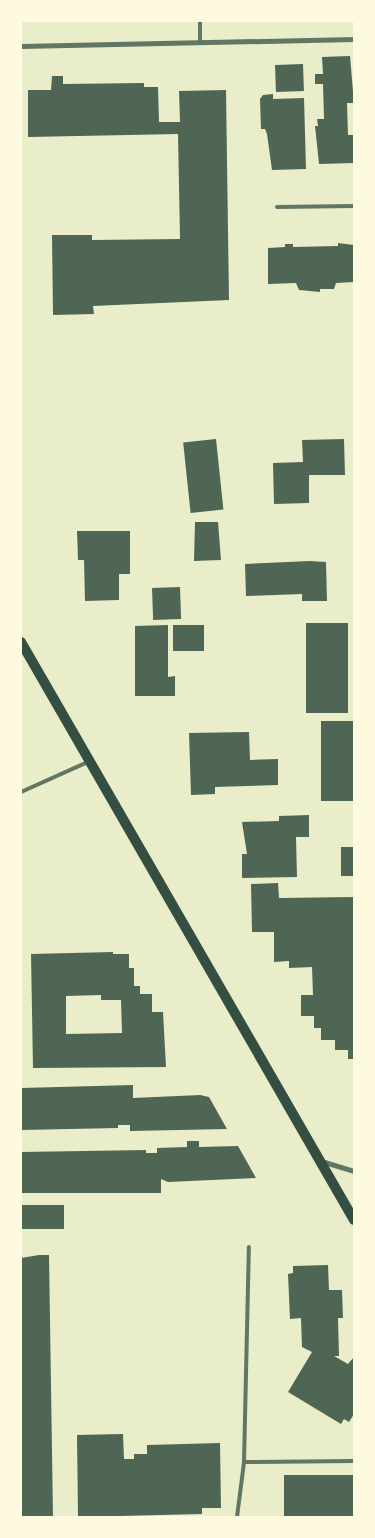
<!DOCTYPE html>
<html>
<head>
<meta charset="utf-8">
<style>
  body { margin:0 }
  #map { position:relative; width:375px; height:1538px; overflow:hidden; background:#e9edc9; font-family:Ubuntu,sans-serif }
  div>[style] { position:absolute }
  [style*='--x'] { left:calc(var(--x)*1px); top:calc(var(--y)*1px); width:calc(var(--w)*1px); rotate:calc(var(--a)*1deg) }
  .building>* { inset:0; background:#4f6655; transform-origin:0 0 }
  .service>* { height:4px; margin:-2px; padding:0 2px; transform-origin:2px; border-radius:2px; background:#617663 }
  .minor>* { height:5px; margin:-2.5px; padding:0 2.5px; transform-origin:2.5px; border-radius:2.5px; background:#617663 }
  .secondary>* { height:10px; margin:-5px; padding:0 5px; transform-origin:5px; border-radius:5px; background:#344e41 }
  span { translate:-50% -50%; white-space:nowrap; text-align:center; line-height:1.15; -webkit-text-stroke:4px #fefae0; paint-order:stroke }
  .frame { position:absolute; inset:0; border:22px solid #fefae0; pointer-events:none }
</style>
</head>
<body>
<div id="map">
  <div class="building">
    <div style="clip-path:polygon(350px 56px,354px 103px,347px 103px,348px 135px,354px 135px,354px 163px,319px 164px,315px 126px,318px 126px,317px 119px,324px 119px,323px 84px,315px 84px,315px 74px,323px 74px,322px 57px)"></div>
    <div style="left:303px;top:64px;width:27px;height:28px;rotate:88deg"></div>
    <div style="clip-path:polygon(52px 76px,63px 76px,63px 84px,144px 83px,144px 87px,158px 87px,159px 122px,180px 122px,179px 91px,226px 90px,229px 300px,93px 306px,94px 314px,53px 315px,52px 235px,92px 235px,92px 240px,180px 239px,178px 134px,28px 137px,28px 90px,51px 90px)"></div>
    <div style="clip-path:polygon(273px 94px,273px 99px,304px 98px,306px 169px,272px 170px,267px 134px,265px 129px,261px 129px,260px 99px,263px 95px)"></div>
    <div style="clip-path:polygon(338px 243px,354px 245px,354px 282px,336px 283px,334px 289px,320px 289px,320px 292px,299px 290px,296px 283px,268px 284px,268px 248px,285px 247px,285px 244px,293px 244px,293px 247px,338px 246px)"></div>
    <div style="left:216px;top:439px;width:71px;height:33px;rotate:84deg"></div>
    <div style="clip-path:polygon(344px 439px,345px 475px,309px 475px,309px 503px,274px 504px,273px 463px,303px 462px,302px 440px)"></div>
    <div style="clip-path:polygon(195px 522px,218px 522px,221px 560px,194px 561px)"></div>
    <div style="clip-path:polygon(77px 531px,130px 531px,130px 574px,119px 574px,119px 600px,85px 601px,84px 560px,78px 560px)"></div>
    <div style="clip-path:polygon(310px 561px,326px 562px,327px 601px,302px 601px,302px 594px,246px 596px,245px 564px)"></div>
    <div style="left:180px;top:587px;width:32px;height:28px;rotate:88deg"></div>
    <div style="left:306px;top:623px;width:42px;height:90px"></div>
    <div style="clip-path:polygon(168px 625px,168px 677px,175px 676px,175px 696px,135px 696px,135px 626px)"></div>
    <div style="left:204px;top:625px;width:26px;height:31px;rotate:90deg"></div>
    <div style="left:354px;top:721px;width:80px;height:33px;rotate:90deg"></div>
    <div style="clip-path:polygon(249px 732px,250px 760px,278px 759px,278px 785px,215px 787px,215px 794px,191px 795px,189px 733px)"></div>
    <div style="clip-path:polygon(309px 815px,309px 837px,296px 837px,297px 877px,242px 878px,242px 854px,247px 854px,242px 822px,279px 821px,279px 816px)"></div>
    <div style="left:341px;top:847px;width:13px;height:29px"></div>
    <div style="clip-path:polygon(278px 883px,279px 898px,354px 897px,354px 1059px,348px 1059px,348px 1050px,335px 1050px,335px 1040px,321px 1040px,321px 1028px,314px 1028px,314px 1016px,301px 1016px,301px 995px,313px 995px,312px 967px,289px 968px,289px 961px,274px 962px,274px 932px,252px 932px,251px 884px)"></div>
    <div style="clip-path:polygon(evenodd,113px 952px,113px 954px,129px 954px,129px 968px,134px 968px,134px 986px,140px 986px,140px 994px,152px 994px,152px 1012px,163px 1012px,166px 1067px,33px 1068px,31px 954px,113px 952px,101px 995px,101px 1000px,121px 1000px,122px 1033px,66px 1034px,66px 996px,101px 995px)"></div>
    <div style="clip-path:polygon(133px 1085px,133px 1098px,200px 1095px,209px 1097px,227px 1129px,130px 1131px,130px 1125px,118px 1125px,118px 1128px,21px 1130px,21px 1088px)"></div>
    <div style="clip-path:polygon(187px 1141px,199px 1141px,199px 1147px,238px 1146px,256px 1178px,168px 1182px,161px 1179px,161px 1193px,21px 1193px,21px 1152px,146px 1150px,146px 1153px,157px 1153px,157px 1148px,187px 1147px)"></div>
    <div style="left:21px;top:1205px;width:43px;height:24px"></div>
    <div style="clip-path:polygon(39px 1255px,49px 1255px,53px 1517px,21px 1517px,21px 1258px)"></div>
    <div style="clip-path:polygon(328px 1265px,329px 1290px,342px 1290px,343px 1318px,338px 1318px,339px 1356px,334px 1356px,348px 1364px,354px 1357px,354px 1414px,349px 1422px,344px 1419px,341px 1424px,288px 1392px,312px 1352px,302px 1347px,301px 1318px,290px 1319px,288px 1274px,293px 1273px,293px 1266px)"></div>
    <div style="clip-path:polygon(123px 1434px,124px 1459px,134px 1459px,134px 1454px,147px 1454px,147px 1445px,220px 1443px,221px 1508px,202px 1508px,202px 1514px,78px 1517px,77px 1435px)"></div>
    <div style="left:354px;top:1475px;width:42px;height:70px;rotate:90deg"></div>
  </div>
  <div class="service">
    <div style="--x:200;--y:21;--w:21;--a:90"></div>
    <div style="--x:277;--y:207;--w:77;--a:-0.7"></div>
    <div style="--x:21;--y:792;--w:76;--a:-24.2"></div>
    <div style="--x:244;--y:1462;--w:110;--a:-0.5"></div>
    <div style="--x:237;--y:1517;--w:55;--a:-82.7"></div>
    <div style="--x:244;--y:1462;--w:215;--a:-88.7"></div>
  </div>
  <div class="minor">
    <div style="--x:21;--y:46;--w:333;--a:-1.2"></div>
    <div style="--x:321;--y:1161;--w:34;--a:17"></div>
  </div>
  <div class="secondary">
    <div style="--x:21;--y:642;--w:667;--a:60.05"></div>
  </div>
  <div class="frame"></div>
</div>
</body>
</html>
